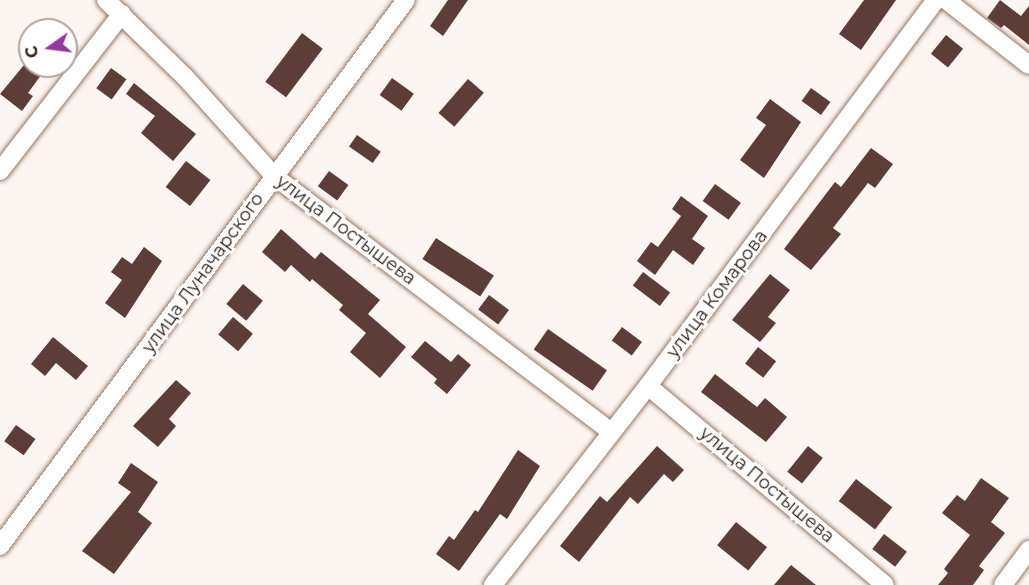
<!DOCTYPE html>
<html>
<head>
<meta charset="utf-8">
<style>
  body { margin:0 }
  #map { position:relative; width:1029px; height:585px; overflow:hidden; background:#fcf5f1; font-family:Montserrat,sans-serif }
  div>[style] { position:absolute }
  [style*='--x'] { left:calc(var(--x)*1px); top:calc(var(--y)*1px); width:calc(var(--w)*1px); rotate:calc(var(--a)*1deg) }
  .building>* { inset:0; background:#5d3d38; transform-origin:0 0 }
  .roads { filter:drop-shadow(0 0 2px #937663) drop-shadow(0 0 2px #937663) }
  .minor>* { height:18px; margin:-9px; padding:0 9px; transform-origin:9px; border-radius:9px; background:#fff }
  span { translate:-50% -50%; white-space:nowrap; text-align:center; line-height:1.15; -webkit-text-stroke:6px #fff; paint-order:stroke }
  .street-label { font-size:18px; color:#2d2119 }
  .north { position:absolute; left:18px; top:18px; width:60px; height:60px; box-sizing:border-box; background:#fff; border:2px solid #aba6a3; border-radius:50%; rotate:256deg; font-size:16px; font-weight:700; line-height:24px; text-align:center; color:#2d2119 }
  .north::after { content:''; display:block; margin:auto; width:21px; height:27px; background:#9737a0; clip-path:polygon(50% 0,100% 100%,50% 72%,0 100%) }
</style>
</head>
<body>
<div id="map">
  <div class="building">
    <div style="clip-path:polygon(448px 0,468px 0,443px 36px,430px 26px)"></div>
    <div style="clip-path:polygon(864px 0,896px 0,861px 50px,839px 34px)"></div>
    <div style="clip-path:polygon(1000px 0,1021px 16px,1029px 6px,1029px 45px,1004px 25px,1001px 28px,987px 18px)"></div>
    <div style="left:302px;top:33px;width:26px;height:61px;rotate:37deg"></div>
    <div style="left:946px;top:35px;width:22px;height:24px;rotate:39deg"></div>
    <div style="clip-path:polygon(29px 59px,30px 66px,44px 71px,28px 93px,33px 96px,22px 111px,0 94px)"></div>
    <div style="left:111px;top:68px;width:19px;height:25px;rotate:36deg"></div>
    <div style="left:392px;top:78px;width:27px;height:21px;rotate:36deg"></div>
    <div style="left:468px;top:79px;width:21px;height:45px;rotate:41deg"></div>
    <div style="clip-path:polygon(134px 83px,196px 134px,173px 161px,141px 133px,155px 116px,126px 94px)"></div>
    <div style="left:811px;top:88px;width:24px;height:16px;rotate:36deg"></div>
    <div style="clip-path:polygon(770px 99px,801px 122px,764px 178px,740px 160px,766px 125px,756px 118px)"></div>
    <div style="left:357px;top:135px;width:29px;height:14px;rotate:35deg"></div>
    <div style="clip-path:polygon(871px 148px,893px 164px,875px 188px,868px 183px,833px 228px,841px 234px,811px 270px,784px 249px,835px 182px,841px 187px)"></div>
    <div style="left:186px;top:161px;width:31px;height:33px;rotate:38deg"></div>
    <div style="left:329px;top:171px;width:24px;height:19px;rotate:36deg"></div>
    <div style="left:715px;top:184px;width:32px;height:21px;rotate:36deg"></div>
    <div style="clip-path:polygon(681px 196px,708px 216px,692px 239px,705px 248px,693px 265px,673px 250px,655px 275px,637px 261px,651px 242px,658px 247px,681px 216px,672px 209px)"></div>
    <div style="clip-path:polygon(281px 229px,315px 259px,321px 252px,380px 300px,368px 314px,406px 347px,380px 378px,350px 352px,366px 333px,339px 310px,343px 305px,312px 279px,310px 282px,291px 265px,285px 272px,262px 252px)"></div>
    <div style="left:436px;top:238px;width:69px;height:25px;rotate:33deg"></div>
    <div style="clip-path:polygon(144px 247px,162px 261px,125px 318px,105px 303px,122px 280px,111px 272px,122px 257px,132px 264px)"></div>
    <div style="left:643px;top:272px;width:34px;height:17px;rotate:37deg"></div>
    <div style="clip-path:polygon(770px 274px,790px 290px,768px 317px,776px 323px,760px 342px,732px 320px)"></div>
    <div style="left:243px;top:284px;width:26px;height:26px;rotate:40deg"></div>
    <div style="left:489px;top:295px;width:25px;height:18px;rotate:37deg"></div>
    <div style="left:233px;top:317px;width:26px;height:23px;rotate:40deg"></div>
    <div style="left:622px;top:327px;width:25px;height:17px;rotate:37deg"></div>
    <div style="left:548px;top:329px;width:72px;height:25px;rotate:35deg"></div>
    <div style="clip-path:polygon(53px 337px,88px 366px,76px 380px,56px 363px,45px 376px,31px 364px)"></div>
    <div style="clip-path:polygon(425px 341px,451px 362px,458px 354px,471px 365px,447px 394px,434px 383px,437px 379px,411px 357px)"></div>
    <div style="left:758px;top:347px;width:23px;height:21px;rotate:38deg"></div>
    <div style="clip-path:polygon(715px 374px,757px 407px,765px 398px,787px 417px,766px 442px,701px 392px)"></div>
    <div style="clip-path:polygon(176px 380px,191px 393px,169px 419px,176px 426px,158px 447px,133px 426px)"></div>
    <div style="left:16px;top:425px;width:24px;height:20px;rotate:36deg"></div>
    <div style="clip-path:polygon(657px 446px,684px 470px,673px 482px,664px 474px,638px 504px,630px 497px,579px 562px,560px 546px,600px 496px,607px 502px)"></div>
    <div style="left:808px;top:446px;width:19px;height:33px;rotate:39deg"></div>
    <div style="clip-path:polygon(518px 450px,540px 466px,507px 519px,500px 514px,459px 571px,436px 554px,449px 536px,454px 540px,475px 510px,478px 512px)"></div>
    <div style="clip-path:polygon(131px 463px,158px 482px,138px 512px,152px 523px,114px 574px,82px 551px,131px 492px,118px 483px)"></div>
    <div style="clip-path:polygon(981px 478px,1009px 498px,991px 522px,1005px 533px,979px 566px,984px 570px,973px 585px,938px 585px,948px 573px,944px 569px,970px 535px,942px 513px,957px 495px,965px 501px)"></div>
    <div style="left:856px;top:479px;width:46px;height:28px;rotate:38deg"></div>
    <div style="left:736px;top:522px;width:40px;height:30px;rotate:39deg"></div>
    <div style="left:884px;top:534px;width:29px;height:19px;rotate:38deg"></div>
    <div style="clip-path:polygon(791px 565px,816px 585px,774px 585px)"></div>
  </div>
  <div class="roads">
    <div class="minor">
      <div style="--x:106;--y:0;--w:110;--a:44.3"></div>
      <div style="--x:185;--y:77;--w:133;--a:48"></div>
      <div style="--x:274;--y:176;--w:423;--a:37.2"></div>
      <div style="--x:946;--y:0;--w:105;--a:38.1"></div>
      <div style="--x:0;--y:171;--w:199;--a:-52.2"></div>
      <div style="--x:648;--y:386;--w:309;--a:40"></div>
      <div style="--x:0;--y:546;--w:680;--a:-53.37"></div>
      <div style="--x:493;--y:585;--w:252;--a:-52.1"></div>
      <div style="--x:648;--y:386;--w:482;--a:-53.3"></div>
      <div style="--x:1003;--y:585;--w:44;--a:-53.4"></div>
    </div>
  </div>
  <div class="street-label">
    <span style="left:346px;top:230px;rotate:37deg">улица Постышева</span>
    <span style="left:203px;top:273px;rotate:-54deg">улица Луначарского</span>
    <span style="left:717px;top:294px;rotate:-53deg">улица Комарова</span>
    <span style="left:767px;top:485px;rotate:40deg">улица Постышева</span>
  </div>
  <div class="north">С</div>
</div>
</body>
</html>
